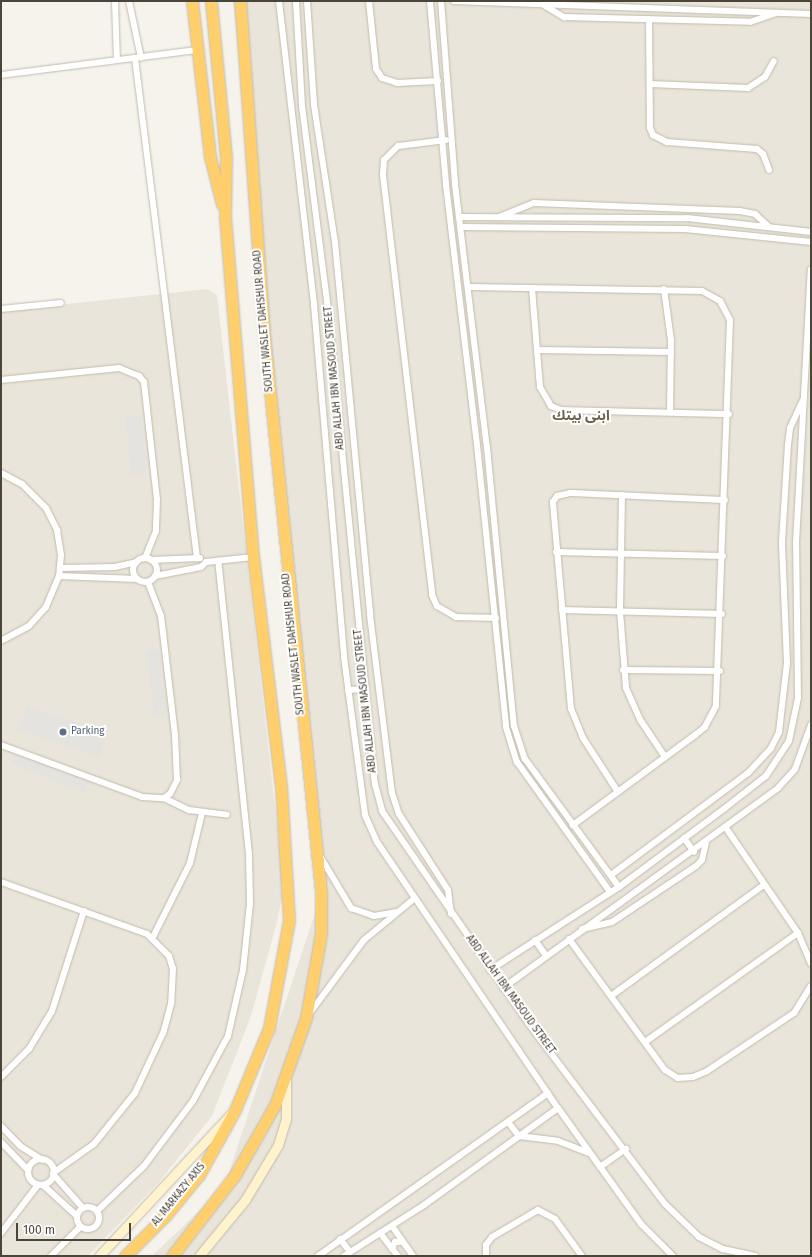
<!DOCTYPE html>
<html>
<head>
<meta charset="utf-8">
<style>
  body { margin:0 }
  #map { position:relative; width:812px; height:1257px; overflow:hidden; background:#f6f3ec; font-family:"Fira Sans","Noto Sans Arabic",sans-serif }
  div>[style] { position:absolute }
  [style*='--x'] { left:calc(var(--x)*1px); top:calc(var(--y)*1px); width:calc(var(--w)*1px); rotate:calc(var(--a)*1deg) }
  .residential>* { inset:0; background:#eae5da }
  .parking>* { inset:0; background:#e5e3e0; transform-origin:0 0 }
  .roads { filter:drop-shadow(0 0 1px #c2bbae) drop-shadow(0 0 1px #c2bbae) }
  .street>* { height:6px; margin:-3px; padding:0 3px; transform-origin:3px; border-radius:3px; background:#fff }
  .street>.ring { margin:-3px; padding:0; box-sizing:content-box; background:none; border:6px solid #fff; border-radius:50% }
  .secondary>* { height:9px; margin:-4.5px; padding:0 4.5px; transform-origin:4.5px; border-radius:4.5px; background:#fff3cd }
  .highway>* { height:11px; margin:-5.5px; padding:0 5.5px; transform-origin:5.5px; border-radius:5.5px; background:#ffcf6e }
  .dots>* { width:11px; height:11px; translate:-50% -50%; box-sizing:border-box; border:2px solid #fff; border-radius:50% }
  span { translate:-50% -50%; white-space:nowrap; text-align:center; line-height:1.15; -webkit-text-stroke:4px #fff; paint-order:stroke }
  .street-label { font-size:10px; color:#4b4439 }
  .service-label { font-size:10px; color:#4e5e75 }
  .left { translate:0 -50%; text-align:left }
  .district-label { font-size:14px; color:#6e6250; font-weight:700 }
  .frame { position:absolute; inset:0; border:2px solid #4b4439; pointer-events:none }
  .scale { position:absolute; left:16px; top:1223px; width:115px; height:18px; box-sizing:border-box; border:2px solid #4b4439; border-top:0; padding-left:5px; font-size:12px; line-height:14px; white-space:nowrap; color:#4b4439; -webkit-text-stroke:3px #fff; paint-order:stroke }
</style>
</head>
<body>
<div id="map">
  <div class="residential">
    <div style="clip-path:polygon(233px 1px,811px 1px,811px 1256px,152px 1256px,224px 1187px,319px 901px,299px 628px)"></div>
    <div style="clip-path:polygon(207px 289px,217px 295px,284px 887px,277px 922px,251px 1016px,212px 1116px,158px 1183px,88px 1256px,1px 1256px,1px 311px)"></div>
  </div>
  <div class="parking">
    <div style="left:141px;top:415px;width:58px;height:16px;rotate:84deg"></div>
    <div style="left:159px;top:649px;width:65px;height:13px;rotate:83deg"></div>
    <div style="left:27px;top:706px;width:85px;height:25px;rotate:19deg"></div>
    <div style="left:16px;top:751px;width:79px;height:13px;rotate:22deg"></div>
  </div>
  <div class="roads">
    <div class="street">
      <div style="--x:115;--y:1;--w:59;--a:88.1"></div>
      <div style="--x:129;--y:1;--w:58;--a:78.1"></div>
      <div style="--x:279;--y:1;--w:306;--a:83.4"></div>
      <div style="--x:314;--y:305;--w:353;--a:85.1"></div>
      <div style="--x:344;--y:657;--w:159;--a:82.4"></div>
      <div style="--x:365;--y:815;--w:30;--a:66"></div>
      <div style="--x:377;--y:842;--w:322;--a:55.8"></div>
      <div style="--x:558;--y:1108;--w:143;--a:54.4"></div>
      <div style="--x:641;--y:1224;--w:45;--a:45"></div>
      <div style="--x:296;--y:1;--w:105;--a:86.7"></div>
      <div style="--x:302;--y:106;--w:213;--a:82.7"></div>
      <div style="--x:329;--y:317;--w:469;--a:84.4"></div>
      <div style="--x:375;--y:784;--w:28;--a:75"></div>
      <div style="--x:382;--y:811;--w:257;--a:55.4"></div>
      <div style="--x:528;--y:1023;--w:227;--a:52.9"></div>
      <div style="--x:665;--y:1204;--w:47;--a:44.1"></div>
      <div style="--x:699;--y:1237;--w:27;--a:27"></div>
      <div style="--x:723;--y:1249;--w:33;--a:12"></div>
      <div style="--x:307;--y:1;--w:104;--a:86.1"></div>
      <div style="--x:314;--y:105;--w:139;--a:81.3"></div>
      <div style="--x:335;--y:242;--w:375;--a:84.6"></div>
      <div style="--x:370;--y:615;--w:179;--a:83"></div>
      <div style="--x:392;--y:793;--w:22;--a:72"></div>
      <div style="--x:399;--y:814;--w:90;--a:57.2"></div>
      <div style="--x:448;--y:890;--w:24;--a:83"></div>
      <div style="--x:369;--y:1;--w:68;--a:84.1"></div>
      <div style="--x:376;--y:69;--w:11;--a:56"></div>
      <div style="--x:382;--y:78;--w:16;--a:18"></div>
      <div style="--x:397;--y:83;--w:41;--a:-2.8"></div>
      <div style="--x:430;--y:1;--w:185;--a:85"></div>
      <div style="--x:446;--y:185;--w:262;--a:83.2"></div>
      <div style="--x:477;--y:445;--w:283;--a:84.1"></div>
      <div style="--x:506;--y:727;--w:37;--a:73"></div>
      <div style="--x:517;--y:762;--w:160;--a:54.4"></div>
      <div style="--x:441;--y:1;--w:184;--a:85.6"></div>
      <div style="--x:455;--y:184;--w:265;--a:83.1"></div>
      <div style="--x:487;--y:447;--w:280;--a:84.5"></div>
      <div style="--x:514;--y:726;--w:35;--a:72"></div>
      <div style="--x:525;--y:759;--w:159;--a:53.7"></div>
      <div style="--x:454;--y:1;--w:357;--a:2.1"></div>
      <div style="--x:542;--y:4;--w:26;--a:31"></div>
      <div style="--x:564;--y:17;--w:186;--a:1.5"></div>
      <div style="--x:750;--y:22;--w:28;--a:-19"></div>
      <div style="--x:649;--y:19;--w:109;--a:89.5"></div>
      <div style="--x:650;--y:128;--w:8;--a:67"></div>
      <div style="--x:653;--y:135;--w:16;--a:27"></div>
      <div style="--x:667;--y:142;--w:90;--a:4.4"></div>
      <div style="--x:757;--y:149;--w:8;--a:40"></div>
      <div style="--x:763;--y:154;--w:17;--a:69"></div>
      <div style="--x:135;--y:58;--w:504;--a:82.93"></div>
      <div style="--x:1;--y:75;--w:198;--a:-7.3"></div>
      <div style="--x:650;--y:84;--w:98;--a:2.3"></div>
      <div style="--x:748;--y:88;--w:20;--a:-33"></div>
      <div style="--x:765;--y:77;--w:18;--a:-61"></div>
      <div style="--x:446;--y:140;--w:48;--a:172.9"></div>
      <div style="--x:398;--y:146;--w:20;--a:135"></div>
      <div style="--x:384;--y:160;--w:15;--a:94"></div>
      <div style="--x:383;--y:175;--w:423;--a:83.3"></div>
      <div style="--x:432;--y:595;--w:12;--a:66"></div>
      <div style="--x:437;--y:606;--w:22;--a:30"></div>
      <div style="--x:456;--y:617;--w:40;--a:1.4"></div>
      <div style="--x:460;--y:217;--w:227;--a:0.3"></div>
      <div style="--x:687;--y:218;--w:125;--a:6.4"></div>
      <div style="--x:499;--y:217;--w:38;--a:-22"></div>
      <div style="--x:534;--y:203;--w:206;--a:2.2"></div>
      <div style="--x:740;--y:211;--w:15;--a:11"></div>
      <div style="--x:755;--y:214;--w:18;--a:43"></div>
      <div style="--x:461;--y:227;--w:224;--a:0.5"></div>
      <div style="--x:685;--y:229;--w:127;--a:5.9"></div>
      <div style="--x:469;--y:287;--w:233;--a:1"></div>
      <div style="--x:702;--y:291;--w:21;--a:29"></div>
      <div style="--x:720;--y:301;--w:21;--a:62"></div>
      <div style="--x:730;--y:320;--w:386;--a:92.1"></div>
      <div style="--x:716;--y:706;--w:24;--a:118"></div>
      <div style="--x:705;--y:727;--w:13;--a:141"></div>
      <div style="--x:695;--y:735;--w:152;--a:143.6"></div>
      <div style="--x:532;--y:288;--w:99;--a:85.4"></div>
      <div style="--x:540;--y:387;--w:22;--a:60"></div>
      <div style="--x:551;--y:406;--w:11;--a:22"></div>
      <div style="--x:561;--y:410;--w:168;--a:1.4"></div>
      <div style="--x:664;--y:289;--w:51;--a:82.2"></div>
      <div style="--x:671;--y:340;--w:72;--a:90.8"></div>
      <div style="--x:1;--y:309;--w:60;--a:-5.7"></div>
      <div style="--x:537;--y:350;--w:134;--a:0.9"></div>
      <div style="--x:1;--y:380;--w:119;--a:-5.8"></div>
      <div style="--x:119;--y:368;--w:22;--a:22"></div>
      <div style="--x:139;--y:376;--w:8;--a:50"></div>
      <div style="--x:144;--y:382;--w:118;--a:83.7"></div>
      <div style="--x:157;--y:499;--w:32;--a:92"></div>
      <div style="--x:156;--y:531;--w:29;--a:112"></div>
      <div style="--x:1;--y:473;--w:24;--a:28"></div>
      <div style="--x:22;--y:484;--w:34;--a:45"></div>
      <div style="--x:46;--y:508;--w:25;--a:63"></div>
      <div style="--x:57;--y:530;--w:25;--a:81"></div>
      <div style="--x:61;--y:555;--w:21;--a:95"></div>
      <div style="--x:59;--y:576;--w:34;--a:113"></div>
      <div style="--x:46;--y:607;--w:25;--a:132"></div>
      <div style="--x:29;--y:626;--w:32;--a:152"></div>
      <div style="--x:622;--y:495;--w:116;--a:91"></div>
      <div style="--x:620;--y:611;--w:77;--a:85.5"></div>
      <div style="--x:626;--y:688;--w:36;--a:66"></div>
      <div style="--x:641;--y:721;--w:43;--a:56.3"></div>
      <div style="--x:556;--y:552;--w:167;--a:1.4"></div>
      <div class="ring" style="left:133px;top:558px;width:18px;height:18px"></div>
      <div style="--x:151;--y:560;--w:49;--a:-2.3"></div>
      <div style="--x:61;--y:568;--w:54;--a:-1.1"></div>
      <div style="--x:115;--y:567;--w:22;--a:-13"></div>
      <div style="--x:59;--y:576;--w:78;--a:2.2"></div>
      <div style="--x:155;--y:576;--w:47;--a:-11.1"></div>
      <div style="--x:201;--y:567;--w:7;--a:-45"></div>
      <div style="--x:206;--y:562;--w:47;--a:-6.1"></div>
      <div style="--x:562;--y:610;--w:160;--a:1.4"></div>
      <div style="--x:623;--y:670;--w:97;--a:0.6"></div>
      <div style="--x:348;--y:690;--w:17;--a:-3"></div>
      <div style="--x:1;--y:745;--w:150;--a:20.2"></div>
      <div style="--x:142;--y:797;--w:22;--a:3"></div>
      <div style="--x:164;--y:798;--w:7;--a:-34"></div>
      <div style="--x:170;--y:794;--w:16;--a:-63"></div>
      <div style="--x:177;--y:780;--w:45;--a:-92.5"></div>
      <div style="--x:175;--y:735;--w:120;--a:-96.7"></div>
      <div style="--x:161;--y:616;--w:36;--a:-111"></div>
      <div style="--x:618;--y:792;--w:64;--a:-122.9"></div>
      <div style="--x:583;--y:738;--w:31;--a:-112"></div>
      <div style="--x:571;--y:709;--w:208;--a:-95"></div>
      <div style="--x:553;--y:502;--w:7;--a:-56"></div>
      <div style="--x:557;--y:496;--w:13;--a:-13"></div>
      <div style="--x:570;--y:493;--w:155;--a:2.6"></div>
      <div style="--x:164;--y:798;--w:28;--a:26"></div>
      <div style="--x:189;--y:810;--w:38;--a:7"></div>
      <div style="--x:726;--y:828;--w:127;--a:55.6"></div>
      <div style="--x:798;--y:933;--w:33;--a:67"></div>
      <div style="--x:684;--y:838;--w:17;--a:54"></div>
      <div style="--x:320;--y:856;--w:61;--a:59.2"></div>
      <div style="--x:351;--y:908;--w:24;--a:19"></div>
      <div style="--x:374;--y:916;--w:23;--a:-10"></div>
      <div style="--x:611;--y:875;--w:171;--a:-36.7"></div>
      <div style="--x:748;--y:773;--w:34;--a:-47"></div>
      <div style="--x:771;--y:748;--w:18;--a:-63"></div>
      <div style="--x:779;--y:732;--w:69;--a:-83.4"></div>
      <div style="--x:787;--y:663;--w:121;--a:-92.4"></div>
      <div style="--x:782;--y:542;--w:97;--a:-86.5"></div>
      <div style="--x:788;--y:445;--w:17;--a:-83"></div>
      <div style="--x:790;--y:428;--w:31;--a:-65"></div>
      <div style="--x:1;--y:882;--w:155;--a:19.6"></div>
      <div style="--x:147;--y:934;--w:31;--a:45"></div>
      <div style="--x:169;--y:956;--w:14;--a:73"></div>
      <div style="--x:173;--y:969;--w:35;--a:93"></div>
      <div style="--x:171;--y:1004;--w:30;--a:105"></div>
      <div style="--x:163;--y:1033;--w:66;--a:115"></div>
      <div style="--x:135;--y:1093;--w:65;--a:128.8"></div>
      <div style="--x:94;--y:1144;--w:50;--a:144.7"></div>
      <div style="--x:582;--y:929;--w:31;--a:-13"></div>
      <div style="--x:612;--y:922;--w:101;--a:-33.7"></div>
      <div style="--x:696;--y:866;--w:8;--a:-45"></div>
      <div style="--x:702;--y:860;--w:17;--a:-77"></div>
      <div style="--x:153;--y:937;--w:83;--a:-63.4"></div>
      <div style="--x:190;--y:863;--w:51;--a:-76.5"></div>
      <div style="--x:569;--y:939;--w:162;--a:53.8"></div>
      <div style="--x:665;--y:1070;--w:15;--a:32"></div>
      <div style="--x:678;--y:1078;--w:15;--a:-4"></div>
      <div style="--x:693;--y:1077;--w:15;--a:-23"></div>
      <div style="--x:707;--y:1071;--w:105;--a:-33.7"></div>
      <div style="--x:794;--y:1013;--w:32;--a:-58"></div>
      <div style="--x:535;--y:940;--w:19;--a:55"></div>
      <div style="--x:490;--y:970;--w:153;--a:-32.8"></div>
      <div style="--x:619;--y:887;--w:132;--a:-36.7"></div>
      <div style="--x:725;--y:808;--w:52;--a:-38"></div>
      <div style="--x:766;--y:776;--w:42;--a:-56.7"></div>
      <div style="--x:789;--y:741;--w:44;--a:-78.2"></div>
      <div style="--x:798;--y:698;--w:155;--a:-90.7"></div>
      <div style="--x:796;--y:543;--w:274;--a:-86.9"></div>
      <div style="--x:503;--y:988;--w:340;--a:-36"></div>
      <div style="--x:778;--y:788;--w:25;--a:-48"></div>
      <div style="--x:795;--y:769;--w:47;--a:-70"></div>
      <div style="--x:611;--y:996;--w:189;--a:-36"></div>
      <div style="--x:309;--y:1014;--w:92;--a:-53.4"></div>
      <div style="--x:364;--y:940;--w:66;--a:-39.5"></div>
      <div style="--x:645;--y:1042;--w:188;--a:-35.5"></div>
      <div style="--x:1;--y:1077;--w:40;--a:-45"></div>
      <div style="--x:29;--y:1049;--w:44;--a:-58.8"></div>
      <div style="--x:52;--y:1011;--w:105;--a:-72.3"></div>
      <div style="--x:508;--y:1122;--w:18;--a:52"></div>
      <div style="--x:519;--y:1136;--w:39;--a:7"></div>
      <div style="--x:558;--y:1141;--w:33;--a:21"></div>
      <div style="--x:1;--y:1126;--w:28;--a:46"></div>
      <div style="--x:20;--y:1146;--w:26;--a:32"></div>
      <div style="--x:1;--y:1142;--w:39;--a:46"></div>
      <div class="ring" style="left:28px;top:1159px;width:20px;height:20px"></div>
      <div style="--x:600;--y:1167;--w:32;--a:-35"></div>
      <div style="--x:53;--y:1174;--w:45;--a:48.6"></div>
      <div style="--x:43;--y:1185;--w:46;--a:42.4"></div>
      <div class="ring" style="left:77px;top:1207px;width:16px;height:16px"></div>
      <div style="--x:97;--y:1211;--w:65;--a:-43.8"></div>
      <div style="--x:144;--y:1166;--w:81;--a:-53"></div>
      <div style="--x:193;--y:1101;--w:74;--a:-61.7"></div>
      <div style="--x:228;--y:1036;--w:68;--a:-77.2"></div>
      <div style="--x:243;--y:970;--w:67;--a:-84"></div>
      <div style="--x:250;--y:903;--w:49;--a:-91.2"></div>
      <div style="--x:249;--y:854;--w:295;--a:-96"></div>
      <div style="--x:392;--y:1226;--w:37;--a:55"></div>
      <div style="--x:1;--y:1233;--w:61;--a:-52.4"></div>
      <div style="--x:380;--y:1233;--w:29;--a:52"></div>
      <div style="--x:340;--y:1239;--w:16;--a:52"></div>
      <div style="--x:392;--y:1249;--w:8;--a:-67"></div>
      <div style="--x:395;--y:1242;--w:7;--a:0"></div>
      <div style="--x:51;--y:1256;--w:41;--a:-45"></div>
      <div style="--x:318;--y:1256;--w:282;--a:-35.3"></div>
      <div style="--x:344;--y:1256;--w:95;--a:-32.5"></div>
      <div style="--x:424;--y:1205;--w:165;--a:-35.9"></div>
      <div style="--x:486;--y:1256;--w:11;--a:-90"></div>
      <div style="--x:486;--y:1245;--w:10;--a:-53"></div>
      <div style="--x:492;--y:1237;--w:53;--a:-30.4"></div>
      <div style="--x:538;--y:1210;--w:19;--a:28"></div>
      <div style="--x:555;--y:1219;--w:46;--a:53.9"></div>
    </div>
    <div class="secondary">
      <div style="--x:99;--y:1256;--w:194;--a:-47.1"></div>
      <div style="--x:199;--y:1256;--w:72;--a:-50.6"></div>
      <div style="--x:245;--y:1200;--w:64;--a:-59"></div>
      <div style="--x:278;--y:1145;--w:28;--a:-73"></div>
      <div style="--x:286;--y:1118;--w:37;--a:-90"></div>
    </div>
    <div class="highway">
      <div style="--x:192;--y:1;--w:157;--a:83.4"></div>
      <div style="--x:210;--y:157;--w:49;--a:75.7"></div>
      <div style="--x:125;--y:1256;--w:58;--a:-45"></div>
      <div style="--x:166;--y:1215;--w:52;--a:-50.5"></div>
      <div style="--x:199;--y:1175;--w:74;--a:-61"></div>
      <div style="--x:235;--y:1110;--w:89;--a:-67.5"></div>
      <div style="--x:269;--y:1028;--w:110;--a:-79.5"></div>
      <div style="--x:289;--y:920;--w:133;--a:-93.4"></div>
      <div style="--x:281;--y:787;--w:232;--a:-96.9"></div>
      <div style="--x:253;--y:557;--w:342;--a:-94.7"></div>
      <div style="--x:225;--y:216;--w:59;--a:-89"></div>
      <div style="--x:226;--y:157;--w:157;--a:-95.5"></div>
      <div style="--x:172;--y:1256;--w:103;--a:-52.1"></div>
      <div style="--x:235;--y:1175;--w:81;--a:-60.3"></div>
      <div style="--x:275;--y:1105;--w:92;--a:-70.4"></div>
      <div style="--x:306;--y:1018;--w:85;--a:-79.9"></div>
      <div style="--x:321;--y:934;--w:42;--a:-90"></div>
      <div style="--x:321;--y:892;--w:562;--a:-95.82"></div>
      <div style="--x:264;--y:333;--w:333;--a:-94.1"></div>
    </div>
  </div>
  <div class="dots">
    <div style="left:63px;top:732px;background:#5c6f8a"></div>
  </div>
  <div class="street-label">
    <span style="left:264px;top:321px;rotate:-95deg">SOUTH WASLET DAHSHUR ROAD</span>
    <span style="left:335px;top:378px;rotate:-95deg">ABD ALLAH IBN MASOUD STREET</span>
    <span style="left:294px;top:644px;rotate:-96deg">SOUTH WASLET DAHSHUR ROAD</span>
    <span style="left:366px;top:701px;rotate:-96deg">ABD ALLAH IBN MASOUD STREET</span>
    <span style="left:510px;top:995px;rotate:54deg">ABD ALLAH IBN MASOUD STREET</span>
    <span style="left:179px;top:1195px;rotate:-51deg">AL MARKAZY AXIS</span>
  </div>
  <div class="service-label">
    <span class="left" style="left:71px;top:732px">Parking</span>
  </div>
  <div class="district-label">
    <span style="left:581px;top:416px">ابنى بيتك</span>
  </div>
  <div class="frame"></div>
  <div class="scale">100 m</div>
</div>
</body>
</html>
